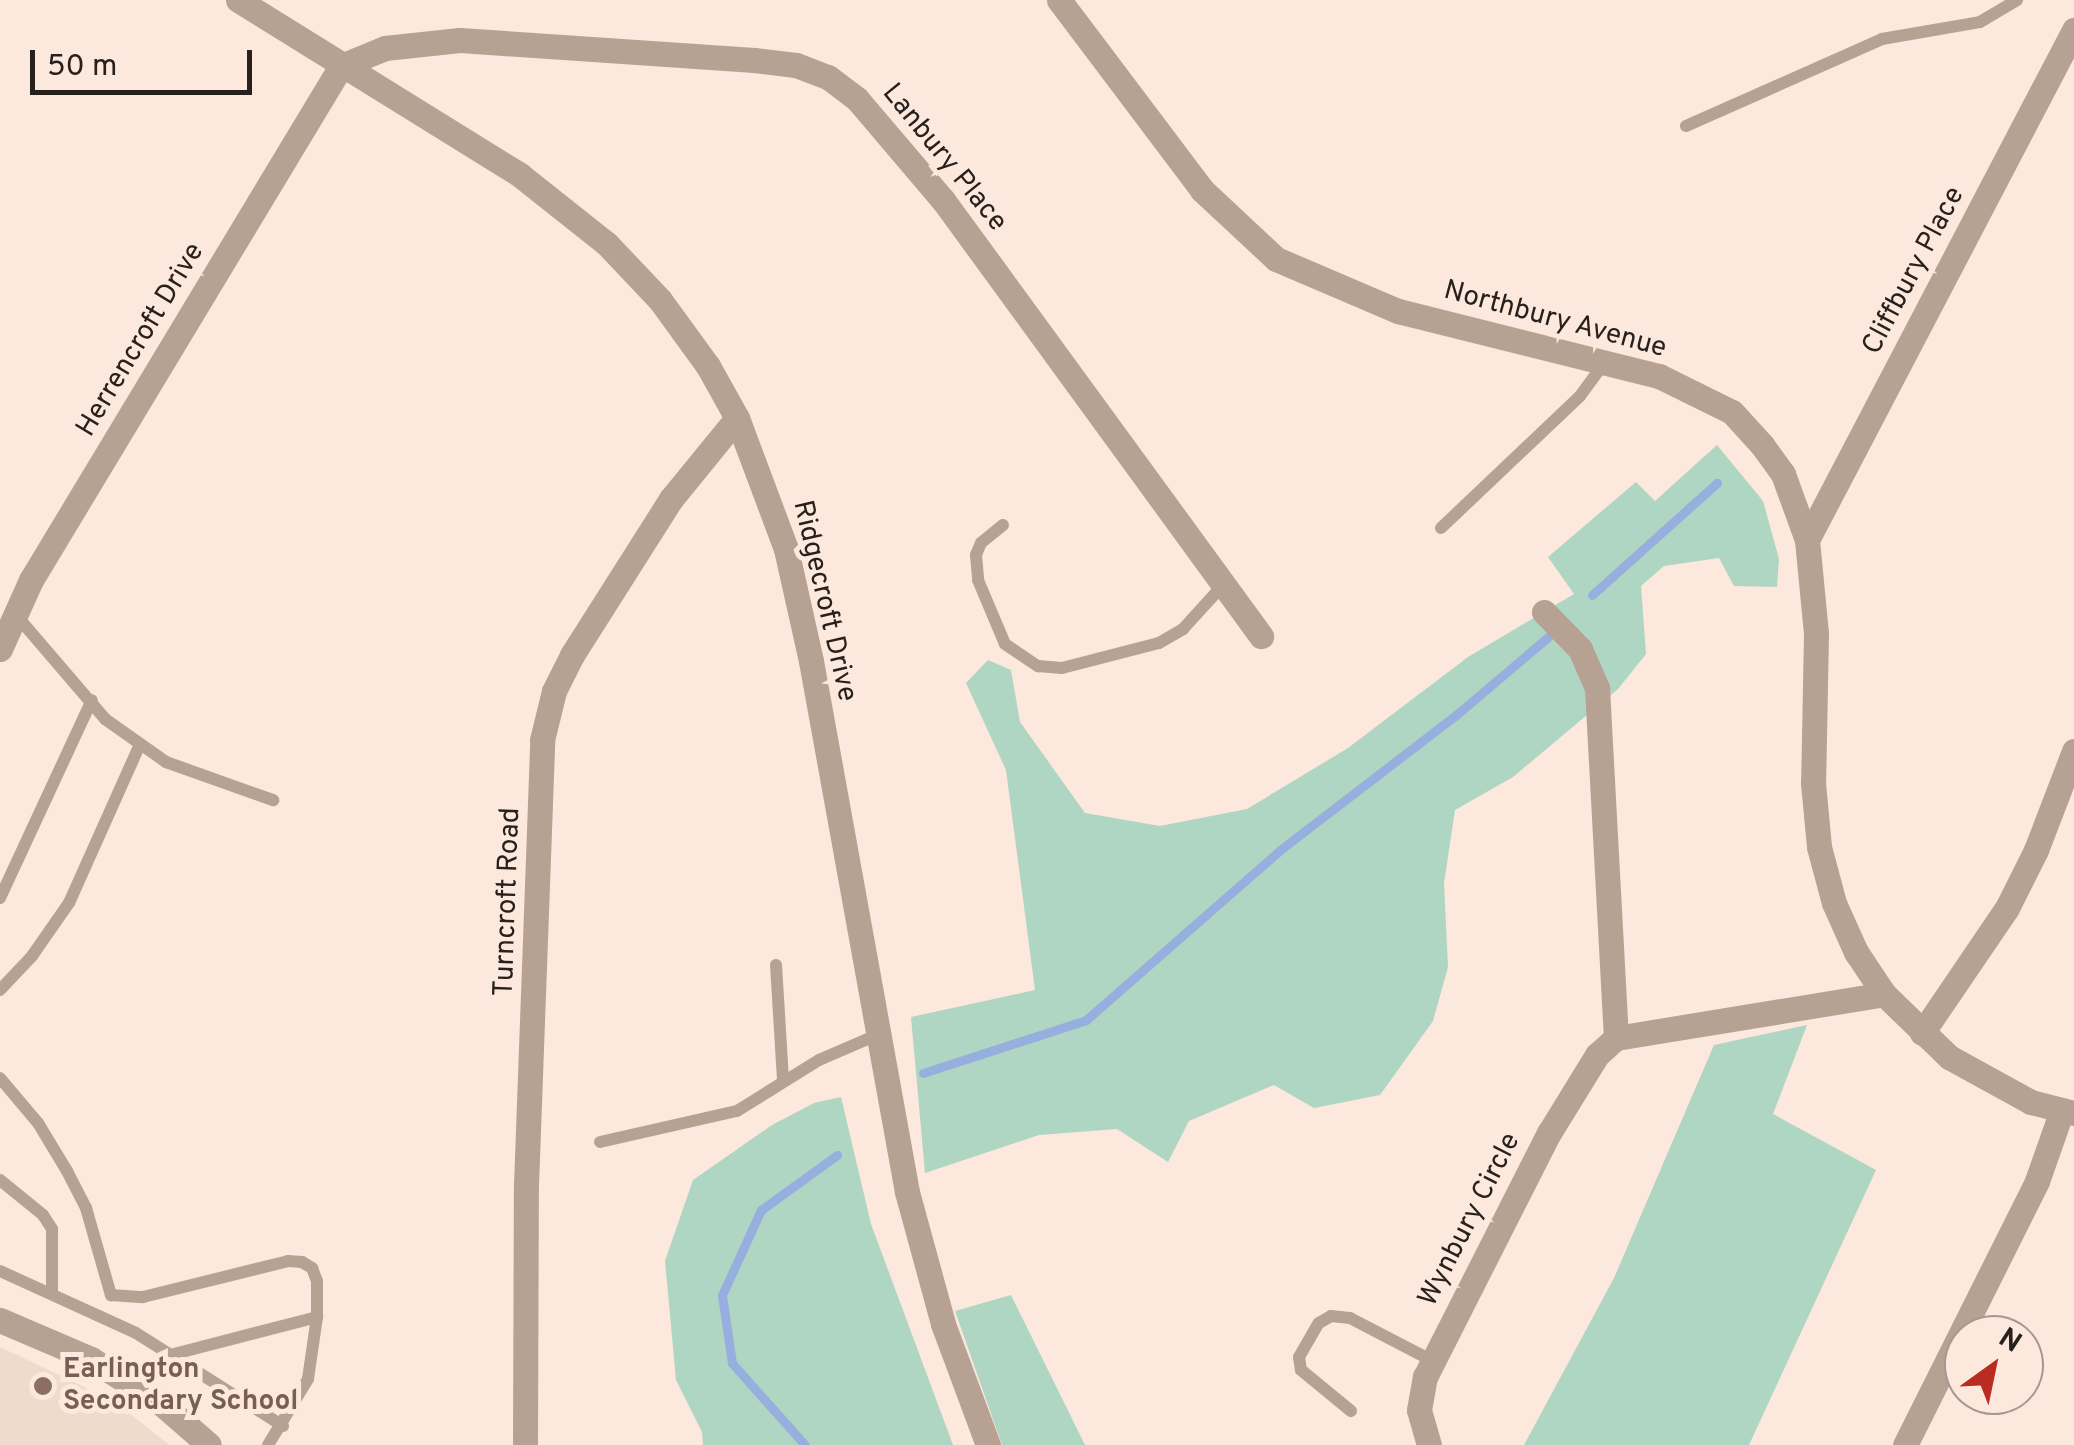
<!DOCTYPE html>
<html>
<head>
<meta charset="utf-8">
<style>
  body { margin:0 }
  #map { position:relative; width:2074px; height:1445px; overflow:hidden; background:#fce8dc; font-family:Overpass,sans-serif }
  div>[style] { position:absolute }
  [style*='--x'] { left:calc(var(--x)*1px); top:calc(var(--y)*1px); width:calc(var(--w)*1px); rotate:calc(var(--a)*1deg) }
  .education>* { inset:0; background:#efdacc }
  .green>* { inset:0; background:#aed6c2 }
  .stream>* { height:9px; margin:-4.5px; padding:0 4.5px; transform-origin:4.5px; border-radius:4.5px; background:#97afde }
  .service>* { height:12px; margin:-6px; padding:0 6px; transform-origin:6px; border-radius:6px; background:#b7a193 }
  .minor>* { height:25px; margin:-12.5px; padding:0 12.5px; transform-origin:12.5px; border-radius:12.5px; background:#b7a193 }
  .dots>* { width:28px; height:28px; translate:-50% -50%; box-sizing:border-box; border:5px solid #fce8dc; border-radius:50% }
  span { translate:-50% -50%; white-space:nowrap; text-align:center; line-height:1.15; -webkit-text-stroke:10px #fce8dc; paint-order:stroke }
  .street-label { font-size:28px; color:#27201c }
  .education-label { font-size:28px; color:#785e54; font-weight:700 }
  .left { translate:0 -50%; text-align:left }
  .north { position:absolute; left:1944px; top:1315px; width:100px; height:100px; box-sizing:border-box; background:#fce8dc; border:2px solid #a7988f; border-radius:50%; rotate:33deg; font-size:28px; font-weight:700; line-height:40px; text-align:center; color:#27201c }
  .north::after { content:''; display:block; margin:auto; width:35px; height:45px; background:#ba2c22; clip-path:polygon(50% 0,100% 100%,50% 72%,0 100%) }
  .scale { position:absolute; left:30px; top:50px; width:222px; height:45px; box-sizing:border-box; border:5px solid #27201c; border-top:0; padding-left:12px; font-size:30px; line-height:35px; white-space:nowrap; color:#27201c; -webkit-text-stroke:8px #fce8dc; paint-order:stroke }
</style>
</head>
<body>
<div id="map">
  <div class="education">
    <div style="clip-path:polygon(0 1347px,114px 1401px,169px 1445px,0 1445px)"></div>
  </div>
  <div class="green">
    <div style="clip-path:polygon(1717px 445px,1763px 501px,1779px 559px,1777px 587px,1734px 586px,1719px 558px,1664px 566px,1641px 586px,1646px 654px,1618px 689px,1513px 777px,1455px 810px,1444px 883px,1448px 967px,1433px 1021px,1380px 1095px,1314px 1108px,1274px 1085px,1189px 1121px,1168px 1162px,1117px 1129px,1039px 1135px,925px 1173px,911px 1017px,1035px 990px,1006px 770px,966px 683px,988px 660px,1011px 670px,1020px 722px,1085px 813px,1160px 826px,1247px 809px,1348px 748px,1468px 657px,1574px 594px,1548px 557px,1636px 482px,1655px 501px)"></div>
    <div style="clip-path:polygon(1807px 1025px,1773px 1114px,1876px 1170px,1749px 1445px,1524px 1445px,1614px 1278px,1714px 1045px)"></div>
    <div style="clip-path:polygon(841px 1097px,871px 1224px,953px 1445px,703px 1445px,702px 1432px,676px 1380px,665px 1261px,693px 1180px,772px 1125px,814px 1103px)"></div>
    <div style="clip-path:polygon(1011px 1295px,1085px 1445px,1002px 1445px,955px 1311px)"></div>
  </div>
  <div class="stream">
    <div style="--x:1592;--y:595;--w:168;--a:-41.9"></div>
    <div style="--x:923;--y:1073;--w:171;--a:-18"></div>
    <div style="--x:1086;--y:1020;--w:258;--a:-41.2"></div>
    <div style="--x:1280;--y:850;--w:222;--a:-37.5"></div>
    <div style="--x:1456;--y:715;--w:121;--a:-40.3"></div>
    <div style="--x:805;--y:1445;--w:110;--a:-131.7"></div>
    <div style="--x:732;--y:1363;--w:69;--a:-98.4"></div>
    <div style="--x:722;--y:1295;--w:94;--a:-65.4"></div>
    <div style="--x:761;--y:1210;--w:94;--a:-35.9"></div>
  </div>
  <div class="service">
    <div style="--x:1686;--y:126;--w:214;--a:-23.9"></div>
    <div style="--x:1882;--y:39;--w:99;--a:-9.8"></div>
    <div style="--x:1980;--y:22;--w:43;--a:-30.7"></div>
    <div style="--x:1003;--y:525;--w:28;--a:141"></div>
    <div style="--x:981;--y:543;--w:13;--a:113"></div>
    <div style="--x:976;--y:555;--w:25;--a:85"></div>
    <div style="--x:978;--y:580;--w:69;--a:67.1"></div>
    <div style="--x:1005;--y:644;--w:40;--a:34"></div>
    <div style="--x:1038;--y:666;--w:24;--a:5"></div>
    <div style="--x:1062;--y:668;--w:100;--a:-14.5"></div>
    <div style="--x:1159;--y:643;--w:28;--a:-30"></div>
    <div style="--x:1183;--y:629;--w:61;--a:-47.7"></div>
    <div style="--x:1441;--y:528;--w:192;--a:-43.5"></div>
    <div style="--x:1580;--y:396;--w:42;--a:-53.7"></div>
    <div style="--x:16;--y:615;--w:137;--a:49.4"></div>
    <div style="--x:105;--y:719;--w:75;--a:35.2"></div>
    <div style="--x:166;--y:762;--w:114;--a:19.6"></div>
    <div style="--x:0;--y:898;--w:218;--a:-65.1"></div>
    <div style="--x:776;--y:965;--w:116;--a:86.5"></div>
    <div style="--x:0;--y:990;--w:47;--a:-46.7"></div>
    <div style="--x:32;--y:956;--w:65;--a:-55.1"></div>
    <div style="--x:69;--y:903;--w:174;--a:-65.9"></div>
    <div style="--x:0;--y:1078;--w:59;--a:49.8"></div>
    <div style="--x:38;--y:1123;--w:56;--a:58.9"></div>
    <div style="--x:67;--y:1171;--w:42;--a:62.8"></div>
    <div style="--x:86;--y:1208;--w:91;--a:74"></div>
    <div style="--x:111;--y:1295;--w:32;--a:4"></div>
    <div style="--x:143;--y:1297;--w:149;--a:-13.9"></div>
    <div style="--x:288;--y:1261;--w:14;--a:4"></div>
    <div style="--x:302;--y:1262;--w:12;--a:31"></div>
    <div style="--x:312;--y:1268;--w:14;--a:69"></div>
    <div style="--x:317;--y:1281;--w:36;--a:90"></div>
    <div style="--x:317;--y:1317;--w:63;--a:98.3"></div>
    <div style="--x:308;--y:1379;--w:77;--a:121.2"></div>
    <div style="--x:600;--y:1142;--w:140;--a:-12.8"></div>
    <div style="--x:737;--y:1111;--w:97;--a:-31.9"></div>
    <div style="--x:819;--y:1060;--w:63;--a:-23.3"></div>
    <div style="--x:0;--y:1180;--w:55;--a:39.1"></div>
    <div style="--x:43;--y:1215;--w:17;--a:57"></div>
    <div style="--x:52;--y:1229;--w:64;--a:90"></div>
    <div style="--x:0;--y:1271;--w:149;--a:24.5"></div>
    <div style="--x:136;--y:1333;--w:174;--a:32.3"></div>
    <div style="--x:174;--y:1354;--w:148;--a:-14.5"></div>
    <div style="--x:1351;--y:1411;--w:65;--a:-140.6"></div>
    <div style="--x:1301;--y:1370;--w:13;--a:-99"></div>
    <div style="--x:1299;--y:1357;--w:39;--a:-60"></div>
    <div style="--x:1319;--y:1323;--w:14;--a:-30"></div>
    <div style="--x:1331;--y:1316;--w:19;--a:6"></div>
    <div style="--x:1350;--y:1318;--w:93;--a:27.4"></div>
  </div>
  <div class="minor">
    <div style="--x:238;--y:0;--w:332;--a:31.8"></div>
    <div style="--x:520;--y:175;--w:111;--a:38.4"></div>
    <div style="--x:607;--y:244;--w:77;--a:46.6"></div>
    <div style="--x:660;--y:300;--w:82;--a:54"></div>
    <div style="--x:708;--y:366;--w:60;--a:60.9"></div>
    <div style="--x:737;--y:418;--w:140;--a:69.5"></div>
    <div style="--x:786;--y:549;--w:115;--a:77.4"></div>
    <div style="--x:811;--y:661;--w:540;--a:79.75"></div>
    <div style="--x:907;--y:1192;--w:137;--a:74.7"></div>
    <div style="--x:943;--y:1324;--w:129;--a:69.6"></div>
    <div style="--x:1059;--y:0;--w:238;--a:53"></div>
    <div style="--x:1202;--y:190;--w:101;--a:43"></div>
    <div style="--x:1276;--y:259;--w:133;--a:23.1"></div>
    <div style="--x:1398;--y:311;--w:269;--a:14"></div>
    <div style="--x:1659;--y:376;--w:81;--a:26.3"></div>
    <div style="--x:1732;--y:412;--w:45;--a:47.7"></div>
    <div style="--x:1762;--y:445;--w:36;--a:54"></div>
    <div style="--x:1783;--y:474;--w:70;--a:70"></div>
    <div style="--x:1807;--y:540;--w:93;--a:84.5"></div>
    <div style="--x:1816;--y:633;--w:150;--a:91.1"></div>
    <div style="--x:1813;--y:783;--w:64;--a:84.6"></div>
    <div style="--x:1819;--y:847;--w:58;--a:75"></div>
    <div style="--x:1834;--y:903;--w:54;--a:65.8"></div>
    <div style="--x:1856;--y:952;--w:50;--a:56.3"></div>
    <div style="--x:1884;--y:994;--w:91;--a:44.1"></div>
    <div style="--x:1949;--y:1057;--w:94;--a:28.8"></div>
    <div style="--x:2031;--y:1102;--w:44;--a:14.3"></div>
    <div style="--x:1807;--y:540;--w:576;--a:-62.37"></div>
    <div style="--x:1544;--y:612;--w:52;--a:45.8"></div>
    <div style="--x:1580;--y:649;--w:43;--a:66.4"></div>
    <div style="--x:1597;--y:688;--w:351;--a:86.9"></div>
    <div style="--x:0;--y:649;--w:76;--a:-65.8"></div>
    <div style="--x:31;--y:580;--w:600;--a:-58.91"></div>
    <div style="--x:341;--y:66;--w:48;--a:-22.2"></div>
    <div style="--x:385;--y:48;--w:75;--a:-6.1"></div>
    <div style="--x:460;--y:40;--w:295;--a:3.9"></div>
    <div style="--x:754;--y:60;--w:42;--a:6.8"></div>
    <div style="--x:796;--y:65;--w:34;--a:21"></div>
    <div style="--x:828;--y:77;--w:36;--a:37"></div>
    <div style="--x:857;--y:99;--w:133;--a:49.6"></div>
    <div style="--x:943;--y:200;--w:540;--a:53.89"></div>
    <div style="--x:1922;--y:1033;--w:151;--a:-55.8"></div>
    <div style="--x:2007;--y:908;--w:65;--a:-63.4"></div>
    <div style="--x:2036;--y:850;--w:106;--a:-69"></div>
    <div style="--x:0;--y:1320;--w:99;--a:23.2"></div>
    <div style="--x:91;--y:1359;--w:84;--a:32.4"></div>
    <div style="--x:162;--y:1404;--w:62;--a:41.1"></div>
    <div style="--x:525;--y:1445;--w:260;--a:-89.8"></div>
    <div style="--x:526;--y:1185;--w:445;--a:-87.9"></div>
    <div style="--x:542;--y:740;--w:50;--a:-76.2"></div>
    <div style="--x:554;--y:691;--w:40;--a:-63.4"></div>
    <div style="--x:572;--y:655;--w:185;--a:-57.6"></div>
    <div style="--x:671;--y:499;--w:104;--a:-50.8"></div>
    <div style="--x:1429;--y:1445;--w:36;--a:-106"></div>
    <div style="--x:1419;--y:1410;--w:34;--a:-80"></div>
    <div style="--x:1425;--y:1377;--w:274;--a:-63.1"></div>
    <div style="--x:1549;--y:1133;--w:92;--a:-58.4"></div>
    <div style="--x:1597;--y:1055;--w:25;--a:-42"></div>
    <div style="--x:1616;--y:1038;--w:272;--a:-9.3"></div>
    <div style="--x:1905;--y:1445;--w:295;--a:-63.4"></div>
    <div style="--x:2037;--y:1181;--w:75;--a:-70.6"></div>
  </div>
  <div class="dots">
    <div style="left:43px;top:1386px;background:#8d6e63"></div>
  </div>
  <div class="street-label">
    <span style="left:944px;top:158px;rotate:51deg">Lanbury Place</span>
    <span style="left:1914px;top:271px;rotate:-62deg">Cliffbury Place</span>
    <span style="left:1555px;top:320px;rotate:15deg">Northbury Avenue</span>
    <span style="left:141px;top:340px;rotate:-59deg">Herrencroft Drive</span>
    <span style="left:824px;top:601px;rotate:77deg">Ridgecroft Drive</span>
    <span style="left:508px;top:902px;rotate:-88deg">Turncroft Road</span>
    <span style="left:1470px;top:1220px;rotate:-63deg">Wynbury Circle</span>
  </div>
  <div class="education-label">
    <span class="left" style="left:63px;top:1386px">Earlington<br>Secondary School</span>
  </div>
  <div class="north">N</div>
  <div class="scale">50 m</div>
</div>
</body>
</html>
